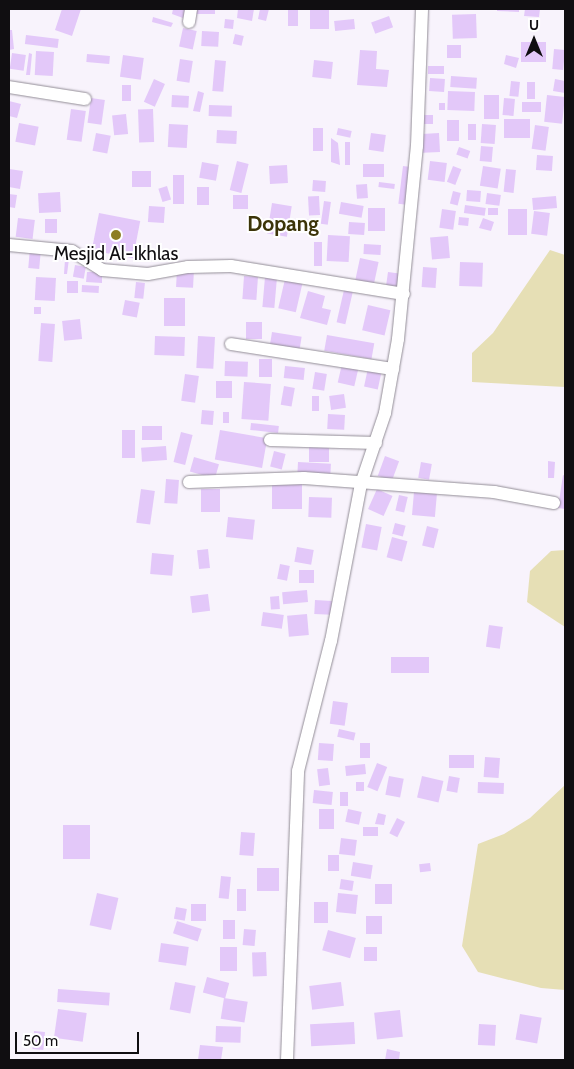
<!DOCTYPE html>
<html>
<head>
<meta charset="utf-8">
<style>
  body { margin:0 }
  #map { position:relative; width:574px; height:1069px; overflow:hidden; background:#f8f3fc; font-family:Cabin,sans-serif }
  div>[style] { position:absolute }
  [style*='--x'] { left:calc(var(--x)*1px); top:calc(var(--y)*1px); width:calc(var(--w)*1px); rotate:calc(var(--a)*1deg) }
  .green>* { inset:0; background:#e6dfb5 }
  .building>* { inset:0; background:#e3c8f9; transform-origin:0 0 }
  .roads { filter:drop-shadow(0 0 1px #928d96) drop-shadow(0 0 1px #928d96) }
  .street>* { height:12px; margin:-6px; padding:0 6px; transform-origin:6px; border-radius:6px; background:#fff }
  .dots>* { width:14px; height:14px; translate:-50% -50%; box-sizing:border-box; border:2px solid #fff; border-radius:50% }
  span { translate:-50% -50%; white-space:nowrap; text-align:center; line-height:1.15; -webkit-text-stroke:4px #fff; paint-order:stroke }
  .poi-label { font-size:19px; color:#100e11 }
  .quarter-label { font-size:21px; color:#3c3409; font-weight:700 }
  .frame { position:absolute; inset:0; border:10px solid #100e11; pointer-events:none }
  .north { position:absolute; left:509px; top:15px; width:50px; height:50px; -webkit-text-stroke:4px #fff; paint-order:stroke; rotate:0deg; font-size:14px; font-weight:700; line-height:20px; text-align:center; color:#100e11 }
  .north::after { content:''; display:block; margin:auto; width:18px; height:22px; background:#100e11; clip-path:polygon(50% 0,100% 100%,50% 72%,0 100%) }
  .scale { position:absolute; left:15px; top:1032px; width:124px; height:22px; box-sizing:border-box; border:2px solid #100e11; border-top:0; padding-left:6px; font-size:15px; line-height:18px; white-space:nowrap; color:#100e11; -webkit-text-stroke:4px #fff; paint-order:stroke }
</style>
</head>
<body>
<div id="map">
  <div class="green">
    <div style="clip-path:polygon(550px 250px,565px 255px,565px 387px,472px 382px,472px 353px,493px 333px)"></div>
    <div style="clip-path:polygon(565px 550px,565px 627px,527px 602px,530px 571px,551px 551px)"></div>
    <div style="clip-path:polygon(565px 785px,565px 990px,541px 988px,478px 972px,462px 946px,478px 844px,504px 834px,530px 818px)"></div>
  </div>
  <div class="building">
    <div style="clip-path:polygon(62px 9px,81px 9px,72px 36px,55px 30px)"></div>
    <div style="clip-path:polygon(173px 9px,186px 9px,183px 18px,172px 14px)"></div>
    <div style="left:195px;top:9px;width:20px;height:5px"></div>
    <div style="clip-path:polygon(238px 9px,254px 9px,252px 21px,237px 18px)"></div>
    <div style="clip-path:polygon(260px 9px,269px 9px,266px 21px,258px 19px)"></div>
    <div style="left:288px;top:9px;width:10px;height:17px"></div>
    <div style="left:310px;top:9px;width:19px;height:20px"></div>
    <div style="clip-path:polygon(497px 9px,519px 9px,519px 12px,497px 11px)"></div>
    <div style="clip-path:polygon(525px 9px,540px 9px,539px 17px,524px 16px)"></div>
    <div style="left:476px;top:14px;width:24px;height:24px;rotate:88deg"></div>
    <div style="left:389px;top:16px;width:12px;height:19px;rotate:70deg"></div>
    <div style="clip-path:polygon(153px 17px,173px 23px,171px 27px,152px 22px)"></div>
    <div style="left:225px;top:19px;width:9px;height:9px;rotate:6deg"></div>
    <div style="left:354px;top:19px;width:10px;height:20px;rotate:84deg"></div>
    <div style="left:183px;top:28px;width:14px;height:19px;rotate:12deg"></div>
    <div style="clip-path:polygon(9px 30px,12px 30px,14px 49px,9px 50px)"></div>
    <div style="left:202px;top:31px;width:17px;height:15px;rotate:3deg"></div>
    <div style="left:235px;top:34px;width:9px;height:10px;rotate:13deg"></div>
    <div style="left:26px;top:35px;width:33px;height:9px;rotate:7deg"></div>
    <div style="left:521px;top:42px;width:25px;height:20px"></div>
    <div style="left:447px;top:45px;width:14px;height:13px"></div>
    <div style="left:554px;top:49px;width:11px;height:20px;rotate:5deg"></div>
    <div style="clip-path:polygon(360px 50px,377px 51px,376px 69px,389px 70px,387px 87px,357px 85px)"></div>
    <div style="left:36px;top:51px;width:18px;height:24px;rotate:3deg"></div>
    <div style="left:12px;top:53px;width:14px;height:16px;rotate:8deg"></div>
    <div style="clip-path:polygon(29px 53px,32px 54px,30px 75px,26px 75px)"></div>
    <div style="left:87px;top:54px;width:23px;height:8px;rotate:5deg"></div>
    <div style="left:123px;top:55px;width:21px;height:22px;rotate:8deg"></div>
    <div style="clip-path:polygon(506px 55px,519px 58px,516px 68px,504px 64px)"></div>
    <div style="left:180px;top:59px;width:13px;height:22px;rotate:9deg"></div>
    <div style="left:215px;top:60px;width:11px;height:31px;rotate:5deg"></div>
    <div style="left:314px;top:60px;width:19px;height:17px;rotate:6deg"></div>
    <div style="left:428px;top:66px;width:16px;height:8px"></div>
    <div style="left:451px;top:76px;width:26px;height:11px;rotate:4deg"></div>
    <div style="left:430px;top:78px;width:15px;height:13px;rotate:4deg"></div>
    <div style="left:154px;top:79px;width:12px;height:25px;rotate:24deg"></div>
    <div style="clip-path:polygon(555px 79px,565px 81px,565px 93px,553px 91px)"></div>
    <div style="left:511px;top:81px;width:9px;height:15px;rotate:6deg"></div>
    <div style="left:527px;top:82px;width:8px;height:17px"></div>
    <div style="left:122px;top:85px;width:9px;height:16px"></div>
    <div style="clip-path:polygon(198px 91px,204px 93px,200px 112px,193px 111px)"></div>
    <div style="left:448px;top:91px;width:27px;height:19px;rotate:2deg"></div>
    <div style="left:172px;top:95px;width:17px;height:12px;rotate:3deg"></div>
    <div style="left:484px;top:95px;width:15px;height:24px"></div>
    <div style="left:547px;top:95px;width:18px;height:27px;rotate:6deg"></div>
    <div style="left:91px;top:98px;width:14px;height:25px;rotate:8deg"></div>
    <div style="left:504px;top:98px;width:11px;height:17px;rotate:5deg"></div>
    <div style="clip-path:polygon(9px 101px,21px 104px,17px 118px,9px 116px)"></div>
    <div style="left:522px;top:102px;width:19px;height:10px"></div>
    <div style="left:439px;top:103px;width:6px;height:7px"></div>
    <div style="left:209px;top:105px;width:23px;height:11px;rotate:2deg"></div>
    <div style="left:71px;top:109px;width:15px;height:31px;rotate:8deg"></div>
    <div style="left:153px;top:109px;width:33px;height:15px;rotate:88deg"></div>
    <div style="left:126px;top:114px;width:20px;height:14px;rotate:84deg"></div>
    <div style="left:424px;top:115px;width:9px;height:9px"></div>
    <div style="left:504px;top:119px;width:26px;height:19px"></div>
    <div style="left:447px;top:120px;width:12px;height:21px"></div>
    <div style="left:19px;top:123px;width:20px;height:19px;rotate:11deg"></div>
    <div style="left:169px;top:124px;width:19px;height:23px;rotate:3deg"></div>
    <div style="left:468px;top:124px;width:8px;height:16px"></div>
    <div style="left:482px;top:124px;width:14px;height:19px;rotate:4deg"></div>
    <div style="left:535px;top:125px;width:14px;height:24px;rotate:8deg"></div>
    <div style="left:313px;top:128px;width:10px;height:23px"></div>
    <div style="left:338px;top:128px;width:14px;height:7px;rotate:12deg"></div>
    <div style="left:217px;top:130px;width:20px;height:13px;rotate:3deg"></div>
    <div style="left:96px;top:133px;width:15px;height:18px;rotate:11deg"></div>
    <div style="left:371px;top:133px;width:15px;height:17px;rotate:8deg"></div>
    <div style="left:439px;top:133px;width:19px;height:17px;rotate:87deg"></div>
    <div style="clip-path:polygon(331px 138px,338px 143px,340px 165px,331px 162px)"></div>
    <div style="left:345px;top:142px;width:5px;height:23px"></div>
    <div style="left:481px;top:146px;width:12px;height:15px;rotate:5deg"></div>
    <div style="left:459px;top:147px;width:12px;height:8px;rotate:20deg"></div>
    <div style="left:537px;top:155px;width:16px;height:15px;rotate:4deg"></div>
    <div style="left:237px;top:161px;width:12px;height:30px;rotate:14deg"></div>
    <div style="left:430px;top:161px;width:17px;height:19px;rotate:7deg"></div>
    <div style="left:202px;top:162px;width:17px;height:16px;rotate:10deg"></div>
    <div style="left:363px;top:164px;width:21px;height:13px"></div>
    <div style="left:287px;top:165px;width:18px;height:18px;rotate:87deg"></div>
    <div style="left:403px;top:166px;width:8px;height:38px;rotate:7deg"></div>
    <div style="left:453px;top:166px;width:9px;height:17px;rotate:21deg"></div>
    <div style="left:483px;top:166px;width:18px;height:20px;rotate:9deg"></div>
    <div style="clip-path:polygon(9px 169px,23px 171px,20px 189px,9px 187px)"></div>
    <div style="left:506px;top:169px;width:10px;height:23px;rotate:6deg"></div>
    <div style="left:132px;top:171px;width:19px;height:16px"></div>
    <div style="left:173px;top:175px;width:11px;height:29px"></div>
    <div style="left:313px;top:180px;width:13px;height:11px;rotate:4deg"></div>
    <div style="left:379px;top:182px;width:16px;height:5px;rotate:7deg"></div>
    <div style="left:367px;top:184px;width:14px;height:11px;rotate:86deg"></div>
    <div style="left:167px;top:186px;width:14px;height:9px;rotate:73deg"></div>
    <div style="left:197px;top:187px;width:12px;height:18px"></div>
    <div style="left:467px;top:190px;width:14px;height:11px;rotate:4deg"></div>
    <div style="left:453px;top:191px;width:8px;height:13px;rotate:14deg"></div>
    <div style="left:60px;top:192px;width:20px;height:22px;rotate:87deg"></div>
    <div style="left:487px;top:193px;width:14px;height:11px;rotate:8deg"></div>
    <div style="clip-path:polygon(9px 194px,17px 195px,15px 208px,9px 207px)"></div>
    <div style="left:233px;top:195px;width:15px;height:14px"></div>
    <div style="left:319px;top:196px;width:19px;height:11px;rotate:87deg"></div>
    <div style="left:556px;top:196px;width:12px;height:24px;rotate:85deg"></div>
    <div style="left:324px;top:201px;width:7px;height:23px;rotate:8deg"></div>
    <div style="left:341px;top:202px;width:23px;height:12px;rotate:10deg"></div>
    <div style="left:272px;top:203px;width:20px;height:31px;rotate:9deg"></div>
    <div style="left:465px;top:205px;width:21px;height:8px;rotate:8deg"></div>
    <div style="left:149px;top:206px;width:16px;height:16px;rotate:4deg"></div>
    <div style="left:368px;top:208px;width:17px;height:23px"></div>
    <div style="left:498px;top:208px;width:7px;height:10px;rotate:90deg"></div>
    <div style="left:442px;top:209px;width:14px;height:19px;rotate:8deg"></div>
    <div style="left:508px;top:209px;width:19px;height:26px"></div>
    <div style="left:534px;top:211px;width:16px;height:23px;rotate:7deg"></div>
    <div style="left:99px;top:213px;width:42px;height:38px;rotate:11deg"></div>
    <div style="left:459px;top:217px;width:10px;height:8px;rotate:6deg"></div>
    <div style="left:18px;top:218px;width:17px;height:19px;rotate:7deg"></div>
    <div style="clip-path:polygon(483px 218px,494px 222px,491px 231px,479px 228px)"></div>
    <div style="left:45px;top:219px;width:12px;height:14px"></div>
    <div style="left:301px;top:219px;width:9px;height:11px;rotate:6deg"></div>
    <div style="left:349px;top:222px;width:16px;height:12px;rotate:4deg"></div>
    <div style="left:328px;top:235px;width:22px;height:26px;rotate:3deg"></div>
    <div style="left:448px;top:236px;width:22px;height:18px;rotate:85deg"></div>
    <div style="left:314px;top:242px;width:8px;height:24px"></div>
    <div style="left:364px;top:244px;width:17px;height:10px;rotate:3deg"></div>
    <div style="left:30px;top:248px;width:11px;height:20px;rotate:5deg"></div>
    <div style="left:360px;top:258px;width:19px;height:23px;rotate:12deg"></div>
    <div style="clip-path:polygon(65px 259px,69px 259px,67px 274px,64px 274px)"></div>
    <div style="left:460px;top:262px;width:23px;height:24px;rotate:2deg"></div>
    <div style="left:75px;top:265px;width:11px;height:12px;rotate:10deg"></div>
    <div style="left:423px;top:267px;width:14px;height:20px;rotate:4deg"></div>
    <div style="left:177px;top:269px;width:17px;height:18px;rotate:3deg"></div>
    <div style="clip-path:polygon(87px 272px,102px 272px,102px 283px,86px 282px)"></div>
    <div style="left:388px;top:272px;width:15px;height:18px;rotate:8deg"></div>
    <div style="left:244px;top:276px;width:14px;height:23px;rotate:4deg"></div>
    <div style="left:36px;top:277px;width:20px;height:23px;rotate:3deg"></div>
    <div style="left:265px;top:277px;width:12px;height:30px;rotate:5deg"></div>
    <div style="left:285px;top:279px;width:18px;height:30px;rotate:13deg"></div>
    <div style="left:67px;top:281px;width:11px;height:12px"></div>
    <div style="left:136px;top:282px;width:9px;height:16px;rotate:6deg"></div>
    <div style="left:82px;top:285px;width:17px;height:7px;rotate:3deg"></div>
    <div style="left:344px;top:290px;width:9px;height:33px;rotate:13deg"></div>
    <div style="clip-path:polygon(308px 291px,325px 296px,322px 308px,331px 310px,327px 325px,300px 318px)"></div>
    <div style="left:164px;top:298px;width:21px;height:28px"></div>
    <div style="left:125px;top:300px;width:15px;height:15px;rotate:11deg"></div>
    <div style="left:368px;top:305px;width:23px;height:26px;rotate:13deg"></div>
    <div style="left:34px;top:307px;width:7px;height:7px"></div>
    <div style="left:80px;top:319px;width:20px;height:18px;rotate:84deg"></div>
    <div style="left:246px;top:322px;width:16px;height:17px"></div>
    <div style="left:41px;top:323px;width:14px;height:38px;rotate:4deg"></div>
    <div style="left:272px;top:332px;width:30px;height:16px;rotate:9deg"></div>
    <div style="left:327px;top:335px;width:48px;height:16px;rotate:10deg"></div>
    <div style="left:155px;top:336px;width:30px;height:19px;rotate:2deg"></div>
    <div style="left:198px;top:336px;width:17px;height:32px;rotate:3deg"></div>
    <div style="left:259px;top:359px;width:13px;height:18px"></div>
    <div style="left:225px;top:361px;width:23px;height:15px;rotate:2deg"></div>
    <div style="left:342px;top:364px;width:17px;height:19px;rotate:13deg"></div>
    <div style="left:285px;top:366px;width:20px;height:12px;rotate:6deg"></div>
    <div style="left:368px;top:368px;width:14px;height:19px;rotate:12deg"></div>
    <div style="left:315px;top:372px;width:12px;height:17px;rotate:9deg"></div>
    <div style="left:185px;top:374px;width:14px;height:27px;rotate:8deg"></div>
    <div style="left:216px;top:381px;width:16px;height:17px"></div>
    <div style="left:244px;top:382px;width:27px;height:37px;rotate:4deg"></div>
    <div style="left:284px;top:386px;width:11px;height:19px;rotate:10deg"></div>
    <div style="left:344px;top:394px;width:14px;height:15px;rotate:82deg"></div>
    <div style="left:312px;top:396px;width:7px;height:15px"></div>
    <div style="left:202px;top:410px;width:12px;height:14px;rotate:5deg"></div>
    <div style="left:223px;top:412px;width:6px;height:11px"></div>
    <div style="left:328px;top:414px;width:17px;height:15px;rotate:3deg"></div>
    <div style="left:251px;top:423px;width:28px;height:7px;rotate:6deg"></div>
    <div style="left:162px;top:426px;width:14px;height:20px;rotate:90deg"></div>
    <div style="left:122px;top:430px;width:13px;height:28px"></div>
    <div style="left:220px;top:430px;width:48px;height:30px;rotate:10deg"></div>
    <div style="left:181px;top:432px;width:12px;height:31px;rotate:14deg"></div>
    <div style="left:309px;top:443px;width:20px;height:19px"></div>
    <div style="left:166px;top:446px;width:14px;height:25px;rotate:86deg"></div>
    <div style="left:274px;top:451px;width:12px;height:16px;rotate:14deg"></div>
    <div style="left:385px;top:456px;width:15px;height:21px;rotate:20deg"></div>
    <div style="left:194px;top:457px;width:26px;height:15px;rotate:16deg"></div>
    <div style="clip-path:polygon(548px 461px,555px 462px,554px 478px,548px 478px)"></div>
    <div style="left:298px;top:462px;width:33px;height:13px;rotate:3deg"></div>
    <div style="left:421px;top:462px;width:11px;height:16px;rotate:10deg"></div>
    <div style="clip-path:polygon(563px 475px,565px 476px,565px 509px,558px 508px)"></div>
    <div style="left:166px;top:479px;width:13px;height:24px;rotate:4deg"></div>
    <div style="left:272px;top:483px;width:30px;height:26px"></div>
    <div style="left:141px;top:489px;width:14px;height:34px;rotate:8deg"></div>
    <div style="left:201px;top:489px;width:19px;height:23px"></div>
    <div style="left:377px;top:489px;width:17px;height:22px;rotate:24deg"></div>
    <div style="left:414px;top:492px;width:23px;height:23px;rotate:5deg"></div>
    <div style="left:399px;top:495px;width:9px;height:16px;rotate:13deg"></div>
    <div style="left:309px;top:497px;width:23px;height:20px;rotate:2deg"></div>
    <div style="left:228px;top:517px;width:27px;height:20px;rotate:6deg"></div>
    <div style="left:395px;top:523px;width:11px;height:11px;rotate:15deg"></div>
    <div style="left:366px;top:524px;width:16px;height:24px;rotate:11deg"></div>
    <div style="left:427px;top:526px;width:12px;height:20px;rotate:14deg"></div>
    <div style="left:392px;top:537px;width:16px;height:21px;rotate:15deg"></div>
    <div style="left:297px;top:547px;width:17px;height:15px;rotate:10deg"></div>
    <div style="left:208px;top:549px;width:19px;height:11px;rotate:84deg"></div>
    <div style="left:152px;top:553px;width:22px;height:21px;rotate:5deg"></div>
    <div style="left:280px;top:564px;width:10px;height:15px;rotate:11deg"></div>
    <div style="left:299px;top:570px;width:15px;height:13px"></div>
    <div style="left:307px;top:590px;width:12px;height:25px;rotate:85deg"></div>
    <div style="left:208px;top:594px;width:17px;height:18px;rotate:83deg"></div>
    <div style="left:279px;top:596px;width:13px;height:9px;rotate:86deg"></div>
    <div style="left:315px;top:600px;width:17px;height:14px;rotate:3deg"></div>
    <div style="left:263px;top:612px;width:21px;height:14px;rotate:8deg"></div>
    <div style="left:307px;top:614px;width:21px;height:20px;rotate:85deg"></div>
    <div style="left:489px;top:625px;width:14px;height:22px;rotate:8deg"></div>
    <div style="left:391px;top:657px;width:38px;height:16px"></div>
    <div style="left:333px;top:701px;width:15px;height:23px;rotate:8deg"></div>
    <div style="left:339px;top:729px;width:17px;height:8px;rotate:13deg"></div>
    <div style="left:319px;top:743px;width:15px;height:17px;rotate:4deg"></div>
    <div style="left:360px;top:743px;width:10px;height:15px"></div>
    <div style="left:449px;top:755px;width:25px;height:13px"></div>
    <div style="left:485px;top:757px;width:15px;height:20px;rotate:4deg"></div>
    <div style="left:377px;top:763px;width:11px;height:26px;rotate:22deg"></div>
    <div style="left:365px;top:764px;width:10px;height:20px;rotate:84deg"></div>
    <div style="left:328px;top:768px;width:17px;height:11px;rotate:83deg"></div>
    <div style="left:389px;top:776px;width:15px;height:19px;rotate:11deg"></div>
    <div style="left:422px;top:776px;width:22px;height:22px;rotate:13deg"></div>
    <div style="left:449px;top:776px;width:11px;height:15px;rotate:10deg"></div>
    <div style="left:356px;top:782px;width:8px;height:9px"></div>
    <div style="left:478px;top:782px;width:26px;height:11px;rotate:2deg"></div>
    <div style="left:314px;top:790px;width:19px;height:13px;rotate:6deg"></div>
    <div style="left:340px;top:792px;width:8px;height:14px"></div>
    <div style="left:334px;top:809px;width:20px;height:15px;rotate:90deg"></div>
    <div style="left:348px;top:809px;width:14px;height:13px;rotate:12deg"></div>
    <div style="clip-path:polygon(378px 813px,386px 815px,384px 825px,375px 824px)"></div>
    <div style="left:397px;top:818px;width:9px;height:17px;rotate:27deg"></div>
    <div style="left:63px;top:825px;width:27px;height:34px"></div>
    <div style="left:363px;top:827px;width:15px;height:9px"></div>
    <div style="left:241px;top:832px;width:14px;height:23px;rotate:4deg"></div>
    <div style="left:341px;top:838px;width:16px;height:16px;rotate:7deg"></div>
    <div style="left:328px;top:855px;width:11px;height:16px"></div>
    <div style="left:353px;top:862px;width:20px;height:14px;rotate:9deg"></div>
    <div style="left:430px;top:863px;width:8px;height:11px;rotate:83deg"></div>
    <div style="left:257px;top:868px;width:22px;height:23px"></div>
    <div style="left:221px;top:876px;width:10px;height:22px;rotate:6deg"></div>
    <div style="left:341px;top:879px;width:13px;height:10px;rotate:9deg"></div>
    <div style="left:375px;top:884px;width:17px;height:20px"></div>
    <div style="left:237px;top:889px;width:9px;height:22px"></div>
    <div style="left:97px;top:893px;width:22px;height:33px;rotate:13deg"></div>
    <div style="left:338px;top:893px;width:20px;height:19px;rotate:6deg"></div>
    <div style="left:314px;top:902px;width:14px;height:21px"></div>
    <div style="left:191px;top:904px;width:15px;height:17px"></div>
    <div style="left:176px;top:907px;width:11px;height:12px;rotate:10deg"></div>
    <div style="left:366px;top:916px;width:16px;height:18px"></div>
    <div style="left:223px;top:920px;width:12px;height:19px"></div>
    <div style="left:177px;top:921px;width:26px;height:13px;rotate:18deg"></div>
    <div style="left:244px;top:929px;width:12px;height:16px;rotate:5deg"></div>
    <div style="left:328px;top:930px;width:29px;height:21px;rotate:16deg"></div>
    <div style="left:161px;top:943px;width:28px;height:19px;rotate:8deg"></div>
    <div style="left:220px;top:947px;width:17px;height:24px"></div>
    <div style="left:364px;top:947px;width:13px;height:14px"></div>
    <div style="left:266px;top:952px;width:24px;height:14px;rotate:88deg"></div>
    <div style="left:207px;top:977px;width:23px;height:16px;rotate:15deg"></div>
    <div style="left:175px;top:982px;width:21px;height:28px;rotate:11deg"></div>
    <div style="left:341px;top:982px;width:24px;height:32px;rotate:83deg"></div>
    <div style="left:58px;top:989px;width:52px;height:13px;rotate:4deg"></div>
    <div style="left:224px;top:998px;width:24px;height:21px;rotate:9deg"></div>
    <div style="left:58px;top:1009px;width:29px;height:29px;rotate:8deg"></div>
    <div style="left:400px;top:1010px;width:27px;height:26px;rotate:84deg"></div>
    <div style="left:520px;top:1014px;width:22px;height:26px;rotate:10deg"></div>
    <div style="left:354px;top:1022px;width:22px;height:44px;rotate:87deg"></div>
    <div style="left:479px;top:1024px;width:17px;height:21px;rotate:3deg"></div>
    <div style="left:216px;top:1026px;width:25px;height:16px;rotate:2deg"></div>
    <div style="left:34px;top:1031px;width:11px;height:18px;rotate:5deg"></div>
    <div style="clip-path:polygon(200px 1045px,223px 1047px,221px 1060px,198px 1060px)"></div>
    <div style="clip-path:polygon(387px 1049px,400px 1052px,399px 1060px,385px 1060px)"></div>
  </div>
  <div class="roads">
    <div class="street">
      <div style="--x:189;--y:22;--w:13;--a:-81"></div>
      <div style="--x:9;--y:87;--w:77;--a:9"></div>
      <div style="--x:9;--y:245;--w:63;--a:5.4"></div>
      <div style="--x:72;--y:251;--w:36;--a:32"></div>
      <div style="--x:102;--y:270;--w:46;--a:5"></div>
      <div style="--x:148;--y:274;--w:41;--a:-9.9"></div>
      <div style="--x:188;--y:267;--w:43;--a:-1.3"></div>
      <div style="--x:231;--y:266;--w:175;--a:9.2"></div>
      <div style="--x:231;--y:344;--w:164;--a:8.8"></div>
      <div style="--x:270;--y:440;--w:106;--a:1.6"></div>
      <div style="--x:189;--y:482;--w:115;--a:-2"></div>
      <div style="--x:304;--y:478;--w:191;--a:4.2"></div>
      <div style="--x:494;--y:492;--w:61;--a:10.4"></div>
      <div style="--x:287;--y:1060;--w:289;--a:-87.8"></div>
      <div style="--x:298;--y:771;--w:134;--a:-75.8"></div>
      <div style="--x:331;--y:641;--w:160;--a:-79.2"></div>
      <div style="--x:361;--y:484;--w:75;--a:-71.3"></div>
      <div style="--x:385;--y:413;--w:75;--a:-80"></div>
      <div style="--x:398;--y:339;--w:194;--a:-84.4"></div>
      <div style="--x:417;--y:146;--w:137;--a:-87.9"></div>
    </div>
  </div>
  <div class="dots">
    <div style="left:116px;top:235px;background:#8d7e24"></div>
  </div>
  <div class="poi-label">
    <span style="left:116px;top:254px">Mesjid Al-Ikhlas</span>
  </div>
  <div class="quarter-label">
    <span style="left:283px;top:224px">Dopang</span>
  </div>
  <div class="frame"></div>
  <div class="north">U</div>
  <div class="scale">50 m</div>
</div>
</body>
</html>
